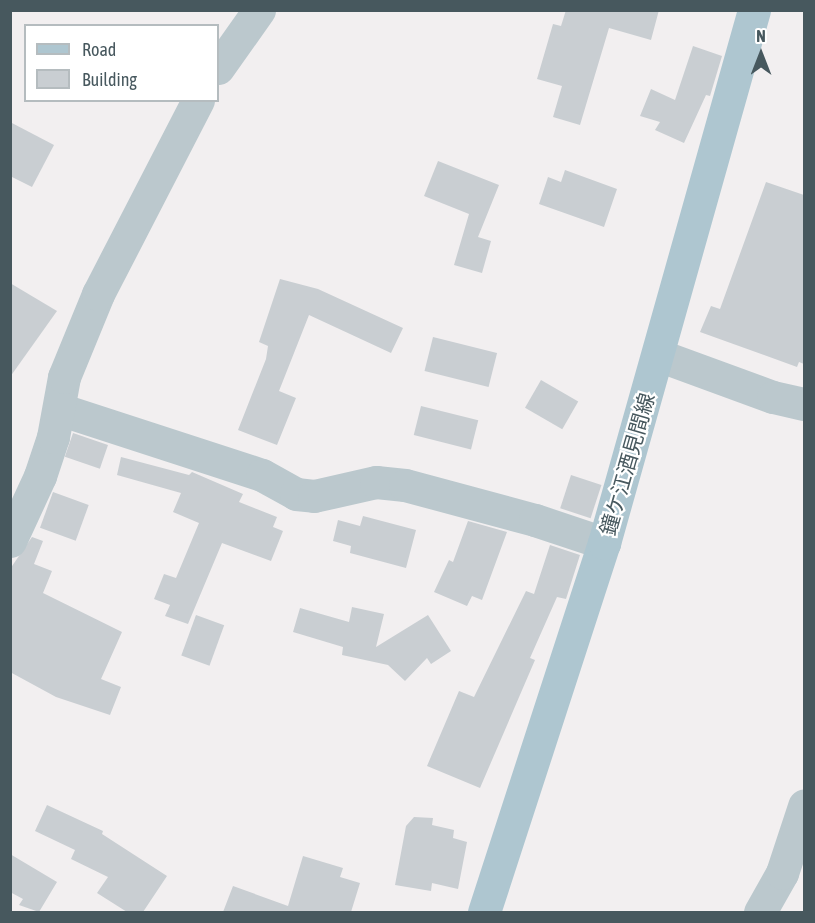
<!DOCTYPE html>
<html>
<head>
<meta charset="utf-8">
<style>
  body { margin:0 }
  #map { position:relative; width:815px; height:923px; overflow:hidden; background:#f2eff0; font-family:"Asap Condensed","Noto Sans JP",sans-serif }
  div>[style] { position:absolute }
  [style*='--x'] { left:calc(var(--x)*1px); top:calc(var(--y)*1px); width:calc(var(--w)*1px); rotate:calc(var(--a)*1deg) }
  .building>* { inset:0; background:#c9ced2; transform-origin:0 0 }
  .minor>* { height:33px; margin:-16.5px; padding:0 16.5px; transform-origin:16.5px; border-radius:16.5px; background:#bbc8cd }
  .major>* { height:33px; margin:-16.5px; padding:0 16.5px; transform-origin:16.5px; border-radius:16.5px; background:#aec6d0 }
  span { translate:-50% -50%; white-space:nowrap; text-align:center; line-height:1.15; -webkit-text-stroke:4.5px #fff; paint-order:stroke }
  .street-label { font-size:21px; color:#47585e }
  .frame { position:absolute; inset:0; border:12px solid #47585e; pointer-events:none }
  .legend { position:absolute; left:24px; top:24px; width:195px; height:78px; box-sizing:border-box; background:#fff; border:2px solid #b5bcbf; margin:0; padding:8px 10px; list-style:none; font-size:18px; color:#47585e }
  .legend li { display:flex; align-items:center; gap:12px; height:30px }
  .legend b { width:30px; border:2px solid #b5bcbf }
  .north { position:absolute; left:731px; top:24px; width:60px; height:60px; -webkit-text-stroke:4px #fff; paint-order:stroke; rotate:0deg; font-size:16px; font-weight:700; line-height:24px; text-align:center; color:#47585e }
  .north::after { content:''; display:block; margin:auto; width:21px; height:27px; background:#47585e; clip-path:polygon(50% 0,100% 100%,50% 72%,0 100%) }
</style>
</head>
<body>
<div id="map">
  <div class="building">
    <div style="clip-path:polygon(566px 10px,659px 10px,651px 40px,609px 28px,580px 125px,553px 117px,562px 86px,537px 79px,553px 24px,561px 26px)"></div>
    <div style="clip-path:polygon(693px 46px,722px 56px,710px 96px,706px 95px,684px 143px,655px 130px,660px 122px,640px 116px,651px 89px,675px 100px)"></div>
    <div style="clip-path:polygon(10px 122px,54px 145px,32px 187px,10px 176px)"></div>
    <div style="clip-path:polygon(438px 161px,499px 185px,478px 237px,491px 241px,482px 273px,454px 265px,469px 214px,424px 196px)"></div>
    <div style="clip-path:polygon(565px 170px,617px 189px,604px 227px,539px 204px,548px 177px,561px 182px)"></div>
    <div style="clip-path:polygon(766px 182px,804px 195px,804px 364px,799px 362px,797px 367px,700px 332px,711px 306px,720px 309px)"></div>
    <div style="clip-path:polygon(280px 279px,318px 289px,403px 328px,391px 353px,309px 315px,279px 391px,296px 398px,277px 445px,238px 430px,266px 359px,268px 346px,259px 342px)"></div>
    <div style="clip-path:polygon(10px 283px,57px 311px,10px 377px)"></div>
    <div style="left:433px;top:337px;width:66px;height:35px;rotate:14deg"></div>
    <div style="left:541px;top:380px;width:43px;height:32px;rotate:30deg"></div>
    <div style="left:421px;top:406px;width:59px;height:30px;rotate:14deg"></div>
    <div style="left:73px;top:433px;width:37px;height:25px;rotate:19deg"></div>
    <div style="clip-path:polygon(121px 457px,189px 475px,192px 472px,243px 494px,239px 502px,277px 517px,273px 527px,283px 531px,271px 561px,222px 543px,188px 624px,165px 616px,170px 605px,154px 599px,164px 574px,176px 578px,199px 523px,173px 512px,181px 493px,117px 475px)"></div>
    <div style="left:571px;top:475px;width:32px;height:35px;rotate:18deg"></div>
    <div style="left:53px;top:492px;width:38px;height:38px;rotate:20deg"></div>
    <div style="clip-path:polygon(363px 516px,416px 530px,406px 568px,350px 553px,351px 546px,333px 541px,338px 520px,360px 526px)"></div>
    <div style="clip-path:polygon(468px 521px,507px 532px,482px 600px,472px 596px,467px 606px,434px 592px,449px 560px,453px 562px)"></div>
    <div style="clip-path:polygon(32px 537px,43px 541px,34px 564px,52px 571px,43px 593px,122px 632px,101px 679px,121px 687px,110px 715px,56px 697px,10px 672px,10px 569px)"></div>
    <div style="clip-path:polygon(550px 545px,580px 555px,566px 599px,557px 597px,530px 658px,535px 660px,480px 788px,427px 766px,459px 691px,474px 697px,526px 591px,534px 594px)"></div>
    <div style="clip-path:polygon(352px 607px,384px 614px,376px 647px,428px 615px,451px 651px,431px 664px,427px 658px,405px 681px,388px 665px,342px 655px,343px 647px,293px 632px,300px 608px,349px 622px)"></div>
    <div style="left:196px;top:615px;width:30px;height:43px;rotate:20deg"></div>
    <div style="clip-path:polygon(47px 805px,103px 831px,102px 834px,167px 876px,143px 912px,127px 912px,97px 893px,108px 877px,71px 859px,75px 850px,35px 831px)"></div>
    <div style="clip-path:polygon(414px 817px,433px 818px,432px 825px,454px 830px,453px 838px,467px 842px,458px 889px,432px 883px,431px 891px,395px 885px,406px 826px)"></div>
    <div style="clip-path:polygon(10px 854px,57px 882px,39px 912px,19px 905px,23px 899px,10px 892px)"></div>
    <div style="clip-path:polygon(303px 856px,343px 868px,340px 877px,360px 883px,351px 912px,223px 912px,233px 886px,288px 906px)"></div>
  </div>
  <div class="minor">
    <div style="--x:218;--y:68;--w:71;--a:-54.7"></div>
    <div style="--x:658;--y:355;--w:122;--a:20.1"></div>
    <div style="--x:773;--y:397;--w:32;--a:13"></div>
    <div style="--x:59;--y:409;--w:213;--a:18"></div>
    <div style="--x:262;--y:475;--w:39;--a:29"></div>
    <div style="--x:296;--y:494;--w:18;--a:6"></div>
    <div style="--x:314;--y:496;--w:64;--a:-12.7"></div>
    <div style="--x:376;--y:482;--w:29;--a:6"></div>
    <div style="--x:405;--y:485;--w:135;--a:15.1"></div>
    <div style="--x:535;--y:520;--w:73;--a:18.4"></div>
    <div style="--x:10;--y:541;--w:72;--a:-65.2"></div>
    <div style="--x:40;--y:476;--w:41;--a:-71.6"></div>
    <div style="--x:53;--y:437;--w:61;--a:-79.6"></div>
    <div style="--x:64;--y:377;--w:90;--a:-67.7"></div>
    <div style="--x:98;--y:294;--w:218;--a:-62.7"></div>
    <div style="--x:760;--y:912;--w:45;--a:-60.6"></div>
    <div style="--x:782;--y:873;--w:71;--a:-71.8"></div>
  </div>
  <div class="major">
    <div style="--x:484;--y:912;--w:388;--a:-72"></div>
    <div style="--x:604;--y:543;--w:554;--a:-74.28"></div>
  </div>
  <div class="street-label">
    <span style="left:627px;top:464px;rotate:-74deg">鐘ケ江酒見間線</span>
  </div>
  <div class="frame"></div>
  <ul class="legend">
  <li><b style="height:8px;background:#aec6d0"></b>Road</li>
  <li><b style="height:16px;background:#c9ced2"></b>Building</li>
  </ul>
  <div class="north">N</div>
</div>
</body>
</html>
